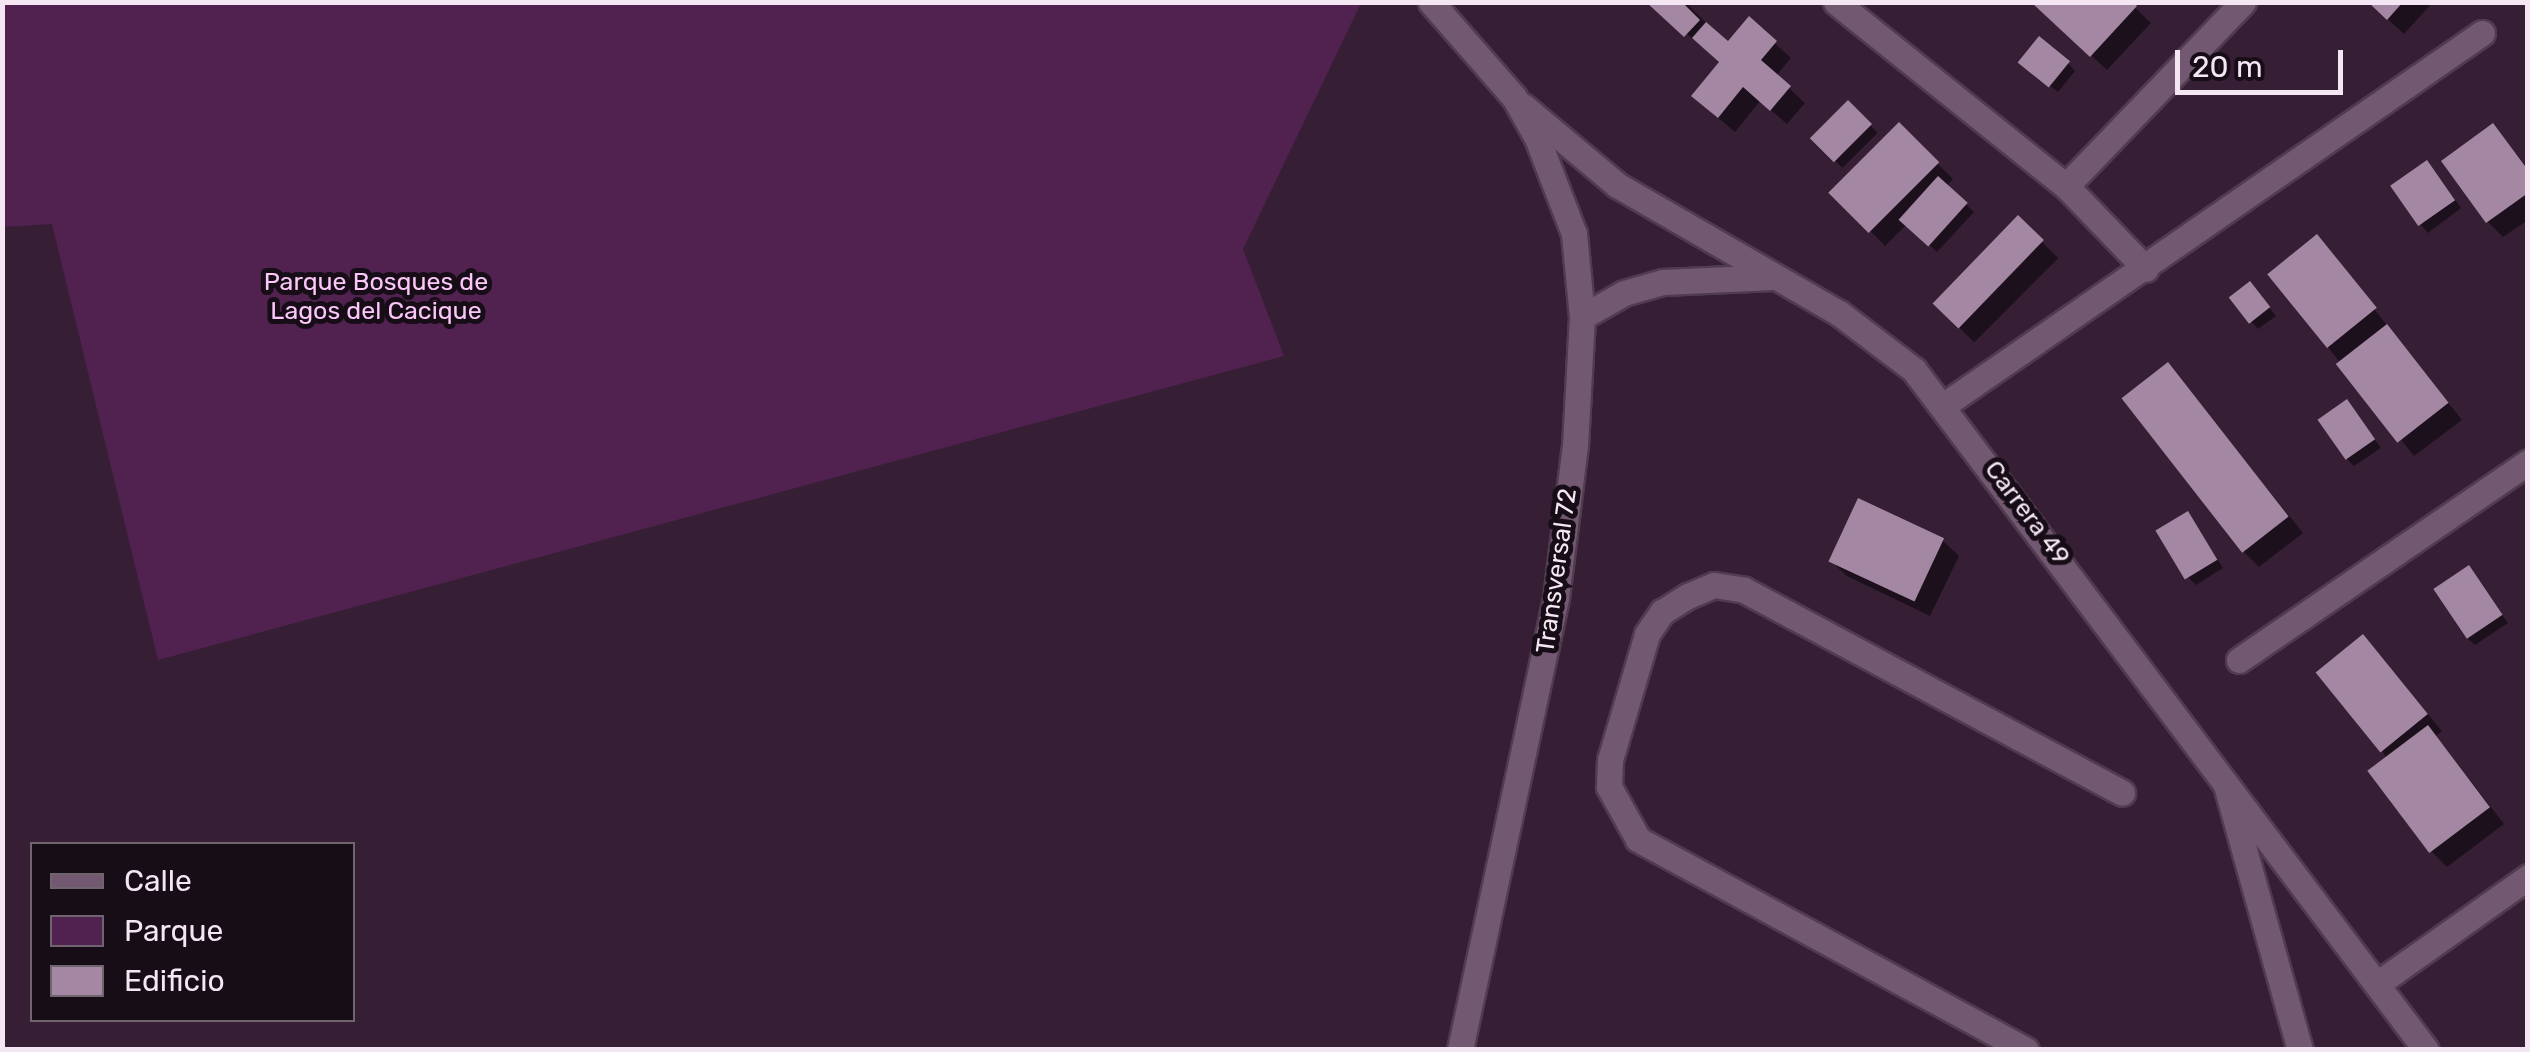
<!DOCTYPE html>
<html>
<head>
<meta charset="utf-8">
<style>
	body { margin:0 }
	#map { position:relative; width:2530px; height:1052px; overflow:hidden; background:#361f35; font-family:Rubik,sans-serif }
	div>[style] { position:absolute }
	.green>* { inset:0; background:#512250 }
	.shadow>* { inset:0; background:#0007; transform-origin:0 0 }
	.building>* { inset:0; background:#a488a3; transform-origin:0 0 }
	.roads { filter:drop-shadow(2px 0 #513b50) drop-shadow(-2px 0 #513b50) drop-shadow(0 2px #513b50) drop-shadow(0 -2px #513b50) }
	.service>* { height:25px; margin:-12.5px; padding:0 12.5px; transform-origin:12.5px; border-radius:12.5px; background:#735872 }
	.minor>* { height:25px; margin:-12.5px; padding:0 12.5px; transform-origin:12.5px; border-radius:12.5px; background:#735872 }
	.tertiary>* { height:25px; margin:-12.5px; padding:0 12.5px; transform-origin:12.5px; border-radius:12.5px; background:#735872 }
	span { translate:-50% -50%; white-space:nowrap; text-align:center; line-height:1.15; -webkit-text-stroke:10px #170d17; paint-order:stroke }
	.park-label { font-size:25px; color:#fbc7f9 }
	.street-label { font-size:25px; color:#f5e6f4 }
	.frame { position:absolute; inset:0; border:5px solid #f5e6f4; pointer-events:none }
	.legend { position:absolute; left:30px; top:842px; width:325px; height:180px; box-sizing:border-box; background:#170d17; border:2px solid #70646f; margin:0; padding:12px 18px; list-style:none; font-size:30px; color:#f5e6f4 }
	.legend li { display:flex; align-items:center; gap:20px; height:50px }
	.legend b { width:50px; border:2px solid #70646f }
	.scale { position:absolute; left:2175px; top:50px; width:168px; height:45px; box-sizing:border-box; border:5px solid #f5e6f4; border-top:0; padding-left:12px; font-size:30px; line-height:35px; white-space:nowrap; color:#f5e6f4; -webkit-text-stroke:8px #170d17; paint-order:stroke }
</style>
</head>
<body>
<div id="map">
	<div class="green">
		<i style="clip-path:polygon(3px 2px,1360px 2px,1361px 3px,1243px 249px,1284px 356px,158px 660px,52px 224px,3px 227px)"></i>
	</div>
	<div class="shadow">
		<i style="clip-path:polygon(1648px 2px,1685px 2px,1728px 44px,1749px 20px,1791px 58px,1776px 76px,1805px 103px,1787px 124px,1760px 101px,1735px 132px,1710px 111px,1722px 63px)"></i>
		<i style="clip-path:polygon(2033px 2px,2129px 2px,2151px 23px,2107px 70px)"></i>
		<i style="clip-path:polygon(2369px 2px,2433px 2px,2404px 34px)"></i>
		<i style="clip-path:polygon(2068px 63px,2075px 71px,2058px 92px,2028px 69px)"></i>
		<i style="left:1848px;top:103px;width:42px;height:50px;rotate:45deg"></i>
		<i style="clip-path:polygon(1899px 126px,1953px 179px,1946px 186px,1974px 212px,1937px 252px,1907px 224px,1885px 246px,1831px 191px)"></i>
		<i style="clip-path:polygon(2493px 126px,2528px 168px,2528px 220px,2503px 237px,2488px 222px)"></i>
		<i style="clip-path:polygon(2434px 170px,2461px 208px,2428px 233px,2421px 225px)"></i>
		<i style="left:2018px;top:218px;width:57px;height:119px;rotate:45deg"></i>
		<i style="clip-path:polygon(2317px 237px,2462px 420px,2414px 456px,2327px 346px)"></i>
		<i style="clip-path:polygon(2257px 292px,2276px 316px,2258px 329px,2251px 321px)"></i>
		<i style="clip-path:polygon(2168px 365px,2303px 533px,2259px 567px,2243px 551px)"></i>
		<i style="clip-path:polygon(2347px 402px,2381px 448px,2354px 466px,2346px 458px)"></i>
		<i style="clip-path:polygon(2188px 515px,2223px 568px,2196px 585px,2188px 577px)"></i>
		<i style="clip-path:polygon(1943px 541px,1959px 556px,1930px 616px,1847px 576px,1831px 561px)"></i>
		<i style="clip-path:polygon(2469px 568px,2508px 623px,2475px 645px,2467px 638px)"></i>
		<i style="clip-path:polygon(2363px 637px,2442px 731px,2436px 736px,2504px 824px,2447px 867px,2432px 852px,2382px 750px)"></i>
	</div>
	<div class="building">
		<i style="clip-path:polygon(1646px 2px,1682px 2px,1700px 20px,1684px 37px)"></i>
		<i style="clip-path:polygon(2031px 2px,2133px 2px,2137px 6px,2090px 57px)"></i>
		<i style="clip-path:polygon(2368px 2px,2403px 2px,2387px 20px)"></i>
		<i style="clip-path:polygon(1749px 16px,1777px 41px,1761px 60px,1791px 86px,1770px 111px,1743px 87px,1718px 118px,1691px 96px,1719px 62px,1692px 38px,1706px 22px,1728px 41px)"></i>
		<i style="left:2039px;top:36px;width:40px;height:34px;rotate:39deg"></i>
		<i style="left:1848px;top:100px;width:34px;height:54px;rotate:45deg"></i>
		<i style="left:1899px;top:122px;width:57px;height:100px;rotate:45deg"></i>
		<i style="clip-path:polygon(2493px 123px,2528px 170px,2528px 193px,2486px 223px,2441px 161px)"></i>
		<i style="left:2427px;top:160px;width:49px;height:45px;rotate:55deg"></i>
		<i style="left:1938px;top:176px;width:40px;height:59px;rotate:42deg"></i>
		<i style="left:2018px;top:215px;width:36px;height:123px;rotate:44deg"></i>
		<i style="left:2317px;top:234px;width:95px;height:64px;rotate:51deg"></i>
		<i style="left:2250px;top:281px;width:33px;height:27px;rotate:52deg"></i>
		<i style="left:2387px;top:324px;width:100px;height:65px;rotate:52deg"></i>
		<i style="left:2168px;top:362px;width:196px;height:59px;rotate:52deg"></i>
		<i style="left:2347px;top:399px;width:49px;height:36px;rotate:55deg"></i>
		<i style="left:1858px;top:498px;width:95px;height:70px;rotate:25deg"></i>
		<i style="left:2188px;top:511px;width:57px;height:38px;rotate:59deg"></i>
		<i style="left:2469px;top:565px;width:60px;height:43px;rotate:56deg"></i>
		<i style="left:2363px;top:634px;width:103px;height:61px;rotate:51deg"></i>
		<i style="left:2428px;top:725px;width:103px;height:76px;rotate:53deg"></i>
	</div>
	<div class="roads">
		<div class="service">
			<i style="left:1836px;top:2px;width:295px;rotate:38.7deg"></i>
			<i style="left:2066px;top:186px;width:115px;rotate:46.1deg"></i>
			<i style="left:2066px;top:186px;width:255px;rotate:-46.1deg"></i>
			<i style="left:1944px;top:405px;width:654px;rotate:-34.66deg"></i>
			<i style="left:2226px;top:785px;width:275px;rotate:74.4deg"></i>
			<i style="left:2026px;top:1050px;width:442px;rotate:-151.5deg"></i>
			<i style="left:1638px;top:839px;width:60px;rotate:-119.1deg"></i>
			<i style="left:1609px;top:787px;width:27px;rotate:-88deg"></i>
			<i style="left:1610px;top:760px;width:131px;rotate:-73.6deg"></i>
			<i style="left:1647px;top:634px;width:27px;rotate:-56deg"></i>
			<i style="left:1662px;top:612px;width:31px;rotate:-32deg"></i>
			<i style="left:1688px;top:596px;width:28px;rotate:-23deg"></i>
			<i style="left:1714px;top:585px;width:30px;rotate:9deg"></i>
			<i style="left:1744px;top:590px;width:429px;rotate:28.2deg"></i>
		</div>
		<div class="minor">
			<i style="left:1523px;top:106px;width:123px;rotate:40deg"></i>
			<i style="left:1617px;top:185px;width:256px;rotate:30deg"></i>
			<i style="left:1839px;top:313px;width:94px;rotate:37.2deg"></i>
			<i style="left:1914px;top:370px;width:851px;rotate:53.02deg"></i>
			<i style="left:2239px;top:660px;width:350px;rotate:-34.4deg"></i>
			<i style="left:2377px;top:984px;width:185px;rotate:-35.3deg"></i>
		</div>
		<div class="tertiary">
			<i style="left:1431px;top:2px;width:126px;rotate:48.9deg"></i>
			<i style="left:1514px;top:97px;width:47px;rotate:60.7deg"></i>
			<i style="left:1537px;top:138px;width:103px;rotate:68.9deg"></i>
			<i style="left:1574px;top:234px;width:83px;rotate:84.5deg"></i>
			<i style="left:1582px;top:317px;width:128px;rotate:93.1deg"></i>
			<i style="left:1575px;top:445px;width:154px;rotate:97.1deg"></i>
			<i style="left:1556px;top:598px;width:462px;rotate:102deg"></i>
			<i style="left:1582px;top:317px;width:48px;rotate:-29.7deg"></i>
			<i style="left:1624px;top:293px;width:41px;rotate:-15.8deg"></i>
			<i style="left:1663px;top:282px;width:111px;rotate:-2.6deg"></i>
		</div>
	</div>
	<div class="park-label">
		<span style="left:376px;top:297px">Parque Bosques de<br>Lagos del Cacique</span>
	</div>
	<div class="street-label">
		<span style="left:2027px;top:513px;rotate:53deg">Carrera 49</span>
		<span style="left:1557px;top:571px;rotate:-82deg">Transversal 72</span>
	</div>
	<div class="frame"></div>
	<ul class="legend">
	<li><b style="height:12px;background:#735872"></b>Calle</li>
	<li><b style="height:28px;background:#512250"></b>Parque</li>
	<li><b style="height:28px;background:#a488a3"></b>Edificio</li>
	</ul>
	<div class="scale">20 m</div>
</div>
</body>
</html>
